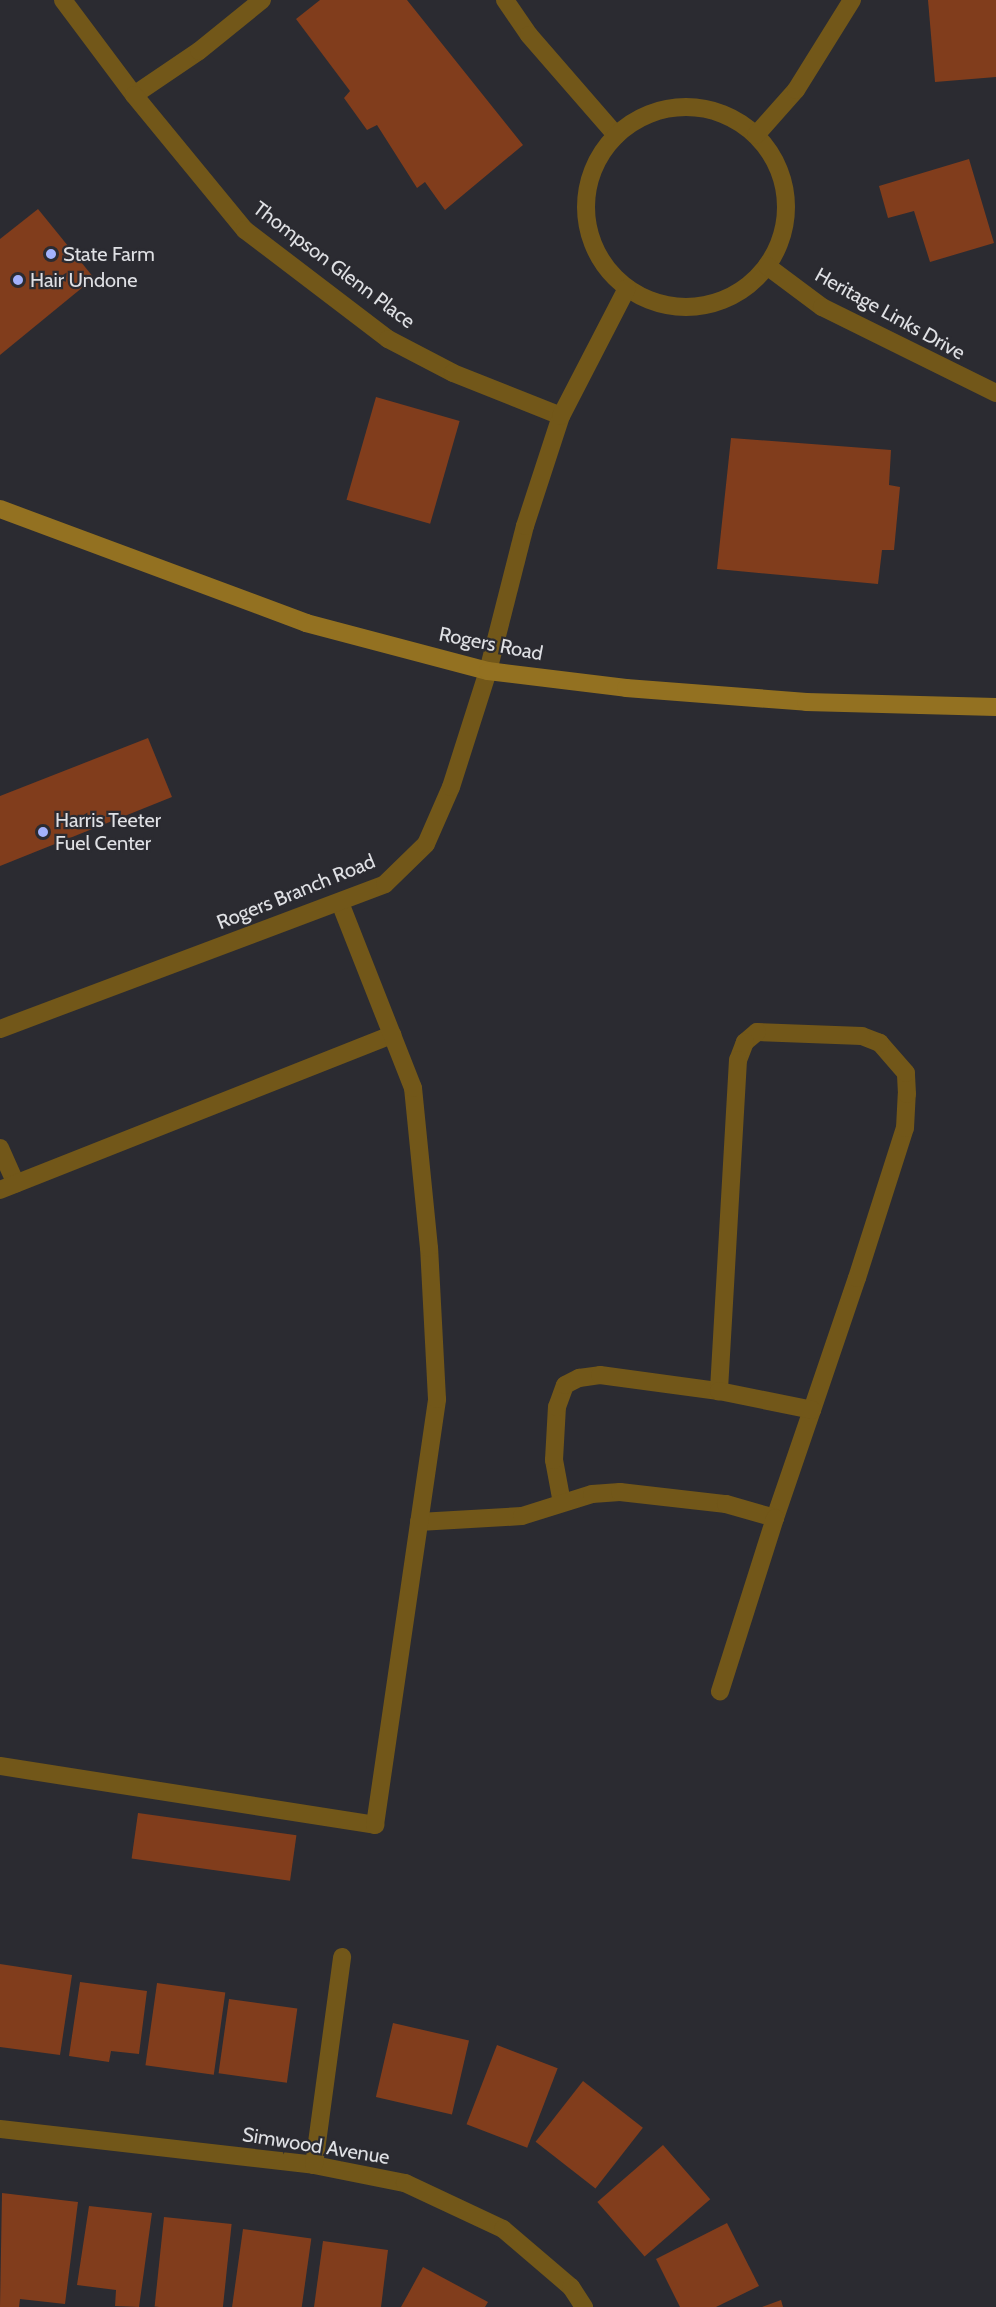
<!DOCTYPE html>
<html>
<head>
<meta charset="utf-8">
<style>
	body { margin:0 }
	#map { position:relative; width:996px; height:2307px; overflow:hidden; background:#2b2b31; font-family:Cabin,sans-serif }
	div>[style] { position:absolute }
	.building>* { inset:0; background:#813d1c; transform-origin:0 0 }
	.lane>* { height:18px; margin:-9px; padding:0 9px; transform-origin:9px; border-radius:9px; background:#725719 }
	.street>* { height:18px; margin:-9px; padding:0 9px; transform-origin:9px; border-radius:9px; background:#725719 }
	.street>.ring { margin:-9px; padding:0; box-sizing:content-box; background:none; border:18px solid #725719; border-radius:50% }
	.secondary>* { height:18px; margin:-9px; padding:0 9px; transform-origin:9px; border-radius:9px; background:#937121 }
	.dots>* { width:16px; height:16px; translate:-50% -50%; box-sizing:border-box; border:3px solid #2b2b31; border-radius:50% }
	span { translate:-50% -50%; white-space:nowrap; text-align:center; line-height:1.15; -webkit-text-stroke:4.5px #2b2b31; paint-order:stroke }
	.poi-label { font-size:20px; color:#dfe0e4 }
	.left { translate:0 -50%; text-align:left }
	.street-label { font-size:20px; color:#dfe0e4 }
</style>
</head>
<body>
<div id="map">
	<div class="building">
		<i style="clip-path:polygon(320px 0,407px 0,523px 145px,445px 210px,425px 182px,417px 188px,377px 125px,367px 130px,344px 98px,350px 91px,296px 19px)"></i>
		<i style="clip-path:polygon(928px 0,996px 0,996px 77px,935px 82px)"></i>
		<i style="clip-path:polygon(969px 159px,994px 243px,930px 262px,914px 211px,888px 218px,879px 186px)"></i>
		<i style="clip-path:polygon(38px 209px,94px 278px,0 355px,0 239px)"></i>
		<i style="left:376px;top:397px;width:87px;height:107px;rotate:16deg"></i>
		<i style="clip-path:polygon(731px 438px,891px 450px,889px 485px,900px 487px,894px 550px,882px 550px,878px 584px,717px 569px)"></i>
		<i style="clip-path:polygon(148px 738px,172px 797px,0 866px,0 796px)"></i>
		<i style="left:138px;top:1813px;width:160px;height:46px;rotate:8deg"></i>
		<i style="clip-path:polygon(0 1964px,72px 1975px,60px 2055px,0 2047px)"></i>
		<i style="clip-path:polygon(80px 1982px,147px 1991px,139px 2054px,111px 2051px,109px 2062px,69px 2056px)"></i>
		<i style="left:157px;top:1983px;width:69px;height:83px;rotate:8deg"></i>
		<i style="left:229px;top:1999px;width:69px;height:75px;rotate:8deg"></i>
		<i style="left:393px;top:2023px;width:78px;height:76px;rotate:13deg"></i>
		<i style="left:497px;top:2045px;width:65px;height:85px;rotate:21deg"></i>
		<i style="left:583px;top:2081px;width:76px;height:77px;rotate:38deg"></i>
		<i style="left:663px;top:2145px;width:72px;height:87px;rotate:49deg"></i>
		<i style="clip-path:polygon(2px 2193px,78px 2202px,65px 2304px,20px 2299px,19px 2307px,0 2307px)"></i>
		<i style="clip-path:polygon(89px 2206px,152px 2213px,139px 2307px,115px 2306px,116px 2290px,77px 2285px)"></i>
		<i style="left:164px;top:2217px;width:68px;height:90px;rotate:6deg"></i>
		<i style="clip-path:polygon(727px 2223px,759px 2286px,716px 2307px,680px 2307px,656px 2259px)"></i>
		<i style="left:243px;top:2229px;width:69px;height:79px;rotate:8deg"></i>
		<i style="clip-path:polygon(323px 2241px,388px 2250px,381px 2307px,314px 2307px)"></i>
		<i style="clip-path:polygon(423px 2267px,488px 2302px,485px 2307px,401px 2307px)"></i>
		<i style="clip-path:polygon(781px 2300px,783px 2307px,762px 2307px)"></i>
	</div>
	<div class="lane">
		<i style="left:134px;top:95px;width:78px;rotate:-34.1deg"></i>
		<i style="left:199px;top:51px;width:81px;rotate:-39deg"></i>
		<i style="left:0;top:1148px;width:39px;rotate:66deg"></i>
		<i style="left:0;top:1190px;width:422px;rotate:-21.6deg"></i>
		<i style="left:562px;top:1503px;width:44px;rotate:-100.5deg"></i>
		<i style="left:554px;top:1460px;width:53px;rotate:-86.8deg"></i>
		<i style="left:557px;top:1407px;width:23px;rotate:-70deg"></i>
		<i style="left:565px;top:1385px;width:16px;rotate:-27deg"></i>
		<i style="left:579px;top:1378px;width:21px;rotate:-8deg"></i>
		<i style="left:600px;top:1375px;width:120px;rotate:7.7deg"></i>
		<i style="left:775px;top:1518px;width:114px;rotate:-71.1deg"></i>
		<i style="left:812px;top:1410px;width:139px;rotate:-71.2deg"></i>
		<i style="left:857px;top:1278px;width:157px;rotate:-72.3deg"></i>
		<i style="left:905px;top:1128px;width:34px;rotate:-87deg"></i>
		<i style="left:907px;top:1094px;width:21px;rotate:-93deg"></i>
		<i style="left:906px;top:1073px;width:40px;rotate:-131deg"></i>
		<i style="left:880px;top:1043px;width:19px;rotate:-159deg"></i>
		<i style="left:862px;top:1036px;width:105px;rotate:-177.8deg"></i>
		<i style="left:757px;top:1032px;width:16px;rotate:140deg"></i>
		<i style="left:745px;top:1042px;width:19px;rotate:111deg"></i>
		<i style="left:738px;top:1060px;width:332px;rotate:93.3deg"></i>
		<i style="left:719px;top:1391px;width:95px;rotate:11.5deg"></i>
		<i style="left:419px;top:1522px;width:103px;rotate:-3.3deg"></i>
		<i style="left:522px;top:1516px;width:73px;rotate:-17.4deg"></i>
		<i style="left:592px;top:1494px;width:28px;rotate:-4deg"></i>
		<i style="left:620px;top:1492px;width:107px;rotate:6.5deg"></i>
		<i style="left:726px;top:1504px;width:51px;rotate:15.9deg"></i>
		<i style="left:775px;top:1518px;width:182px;rotate:107.6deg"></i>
		<i style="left:0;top:1766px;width:380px;rotate:8.9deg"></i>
		<i style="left:375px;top:1825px;width:430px;rotate:-81.7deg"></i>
		<i style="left:437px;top:1399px;width:151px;rotate:-93deg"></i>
		<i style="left:429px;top:1248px;width:161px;rotate:-95.7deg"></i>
		<i style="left:413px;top:1088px;width:199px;rotate:-111.5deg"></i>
	</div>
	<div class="street">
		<i style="left:63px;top:0;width:119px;rotate:53.2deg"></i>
		<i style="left:134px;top:95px;width:175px;rotate:50.6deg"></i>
		<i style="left:245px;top:230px;width:180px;rotate:37.3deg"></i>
		<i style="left:388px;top:339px;width:73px;rotate:27.6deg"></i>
		<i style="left:453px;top:373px;width:116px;rotate:21.7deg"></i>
		<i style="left:505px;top:0;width:42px;rotate:55.6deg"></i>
		<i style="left:529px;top:35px;width:133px;rotate:49deg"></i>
		<i class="ring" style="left:586px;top:107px;width:182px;height:182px"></i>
		<i style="left:756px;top:135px;width:60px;rotate:-48.4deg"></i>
		<i style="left:796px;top:90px;width:106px;rotate:-58.1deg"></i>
		<i style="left:767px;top:266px;width:69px;rotate:36.7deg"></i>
		<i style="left:822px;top:307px;width:194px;rotate:26.3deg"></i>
		<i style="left:0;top:1029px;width:411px;rotate:-20.6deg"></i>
		<i style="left:385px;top:884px;width:57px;rotate:-44.3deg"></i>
		<i style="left:426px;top:844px;width:62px;rotate:-66.3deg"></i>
		<i style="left:451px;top:787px;width:122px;rotate:-72.3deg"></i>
		<i style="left:488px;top:671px;width:150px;rotate:-75.7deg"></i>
		<i style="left:525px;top:526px;width:116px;rotate:-71.9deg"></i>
		<i style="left:561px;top:416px;width:144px;rotate:-62.7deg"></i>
		<i style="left:0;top:2129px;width:316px;rotate:6.5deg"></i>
		<i style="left:314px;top:2165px;width:93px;rotate:11.2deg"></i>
		<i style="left:405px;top:2183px;width:108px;rotate:25.1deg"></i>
		<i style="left:503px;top:2229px;width:89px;rotate:40.5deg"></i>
		<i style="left:571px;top:2287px;width:24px;rotate:57deg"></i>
		<i style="left:314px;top:2165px;width:210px;rotate:-82.3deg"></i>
	</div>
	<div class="secondary">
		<i style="left:0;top:509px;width:327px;rotate:20.4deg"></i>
		<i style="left:306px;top:623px;width:188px;rotate:14.8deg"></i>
		<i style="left:488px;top:671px;width:139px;rotate:7deg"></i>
		<i style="left:626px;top:688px;width:181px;rotate:4.4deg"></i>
		<i style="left:806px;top:702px;width:190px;rotate:1.5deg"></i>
	</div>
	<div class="dots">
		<i style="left:51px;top:254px;background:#a3b2fd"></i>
		<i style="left:18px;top:280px;background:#a3b2fd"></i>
		<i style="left:43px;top:832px;background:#a3b2fd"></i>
	</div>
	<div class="poi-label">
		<span class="left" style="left:63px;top:254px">State Farm</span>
		<span class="left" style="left:30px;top:280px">Hair Undone</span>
		<span class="left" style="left:55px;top:832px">Harris Teeter<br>Fuel Center</span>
	</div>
	<div class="street-label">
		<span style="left:334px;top:265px;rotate:37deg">Thompson Glenn Place</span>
		<span style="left:890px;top:314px;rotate:29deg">Heritage Links Drive</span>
		<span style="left:491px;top:644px;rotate:11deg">Rogers Road</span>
		<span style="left:296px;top:892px;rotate:-22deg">Rogers Branch Road</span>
		<span style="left:316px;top:2146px;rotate:9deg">Simwood Avenue</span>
	</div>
</div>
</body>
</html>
